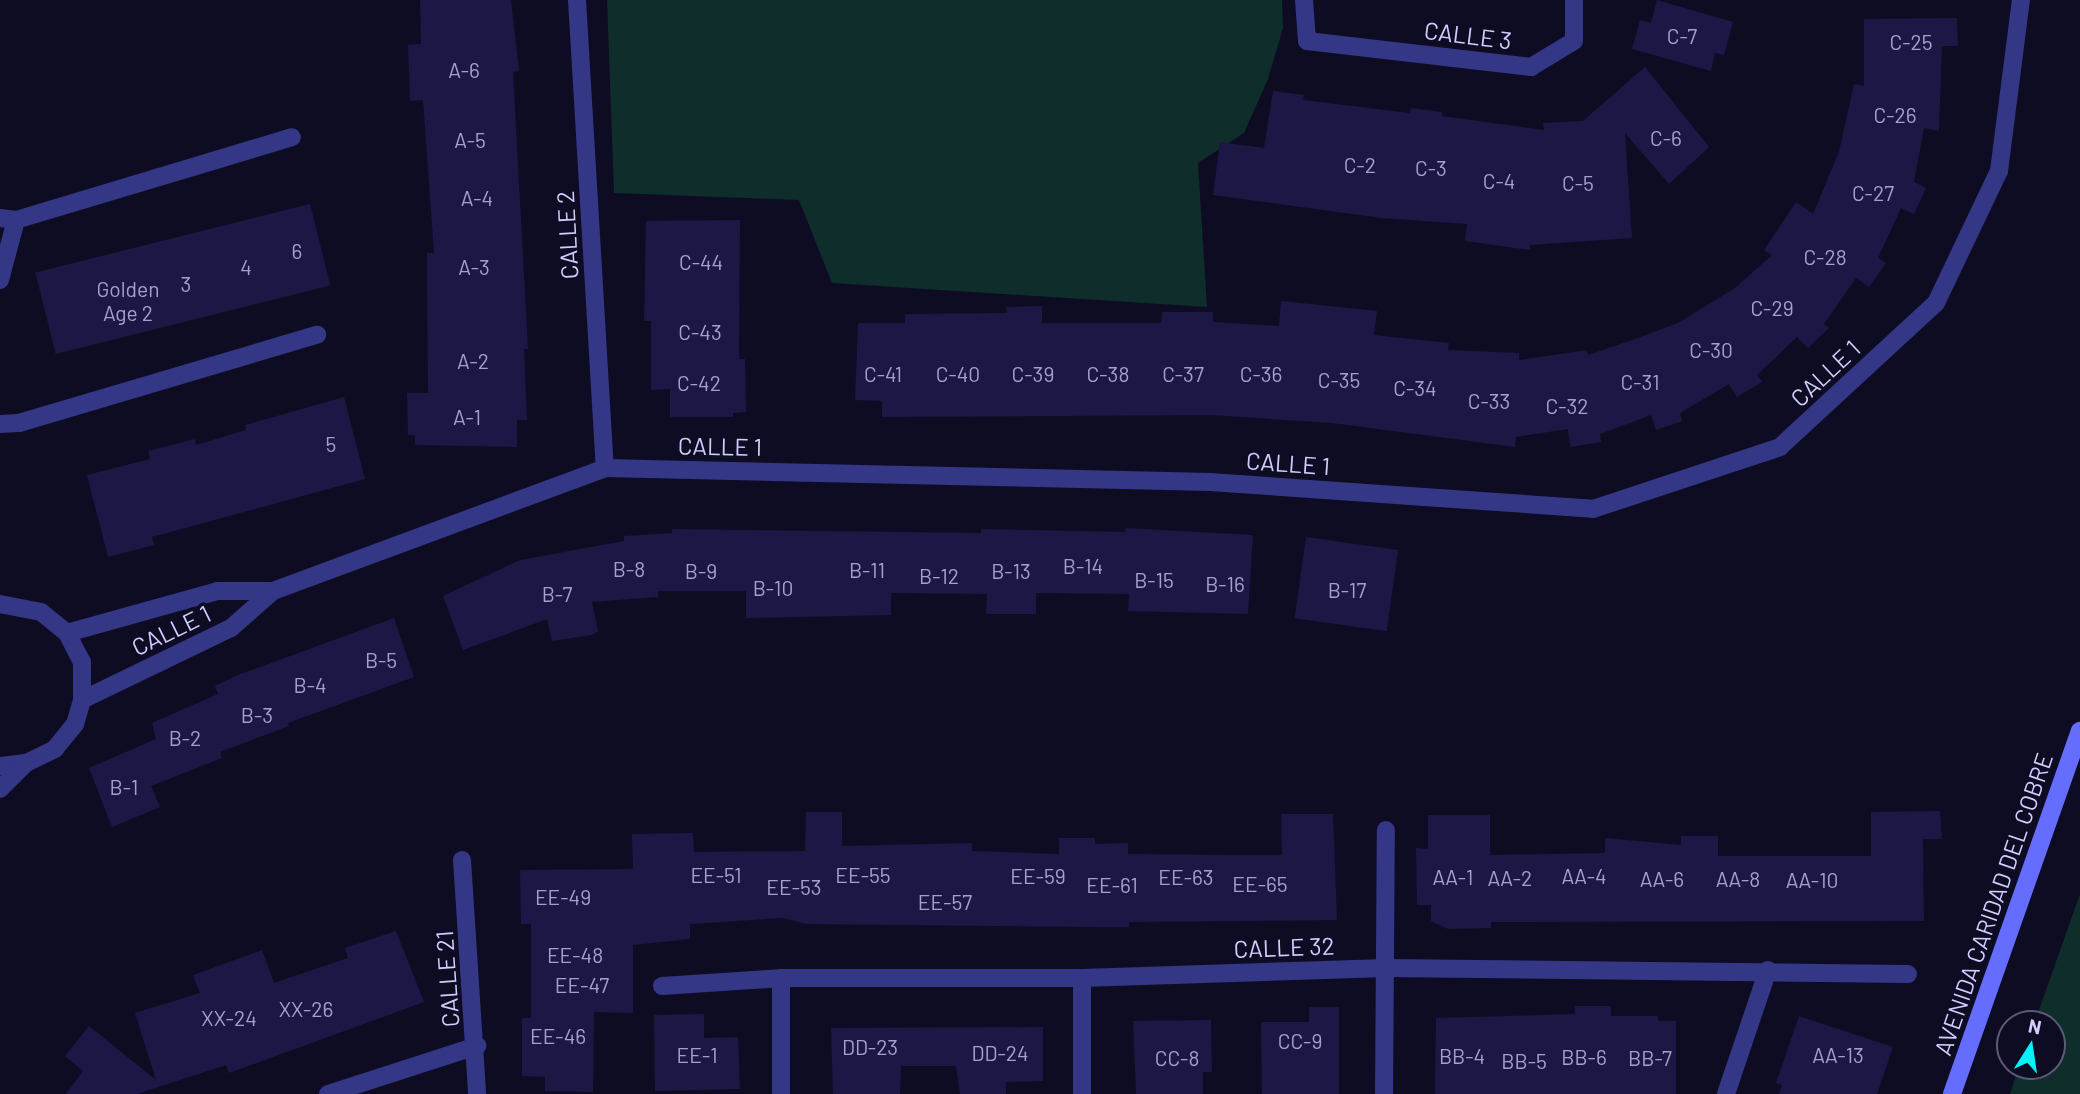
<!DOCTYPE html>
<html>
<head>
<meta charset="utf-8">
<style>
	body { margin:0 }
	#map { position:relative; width:2080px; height:1094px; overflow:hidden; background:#0e0c23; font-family:Barlow,sans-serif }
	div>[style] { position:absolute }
	.green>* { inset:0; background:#0f2d2a }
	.building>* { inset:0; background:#1d1745; transform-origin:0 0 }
	.lane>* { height:18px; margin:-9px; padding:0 9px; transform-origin:9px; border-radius:9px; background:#343785 }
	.street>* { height:18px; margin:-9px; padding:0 9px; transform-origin:9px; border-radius:9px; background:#343785 }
	.secondary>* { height:18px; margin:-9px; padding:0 9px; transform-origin:9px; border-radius:9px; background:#656dff }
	span { translate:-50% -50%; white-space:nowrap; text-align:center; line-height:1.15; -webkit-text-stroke:7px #0e0c23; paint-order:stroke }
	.number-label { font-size:21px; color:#a3a0d0 }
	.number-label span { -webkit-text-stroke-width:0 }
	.street-label { font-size:24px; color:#d0ceff }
	.north { position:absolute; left:1996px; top:1010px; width:70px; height:70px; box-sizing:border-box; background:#0e0c23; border:2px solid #5c5a7b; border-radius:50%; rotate:12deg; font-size:19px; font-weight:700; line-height:28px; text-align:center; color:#d0ceff }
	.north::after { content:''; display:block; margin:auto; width:24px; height:32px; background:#00f3f9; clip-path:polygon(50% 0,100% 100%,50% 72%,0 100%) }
</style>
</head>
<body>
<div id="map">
	<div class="green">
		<i style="clip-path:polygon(607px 0,1282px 0,1283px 28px,1268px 79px,1244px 133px,1198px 163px,1207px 307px,832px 283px,799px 200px,614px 193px)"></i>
		<i style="clip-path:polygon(2080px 894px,2080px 1094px,2010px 1094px,2019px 1066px,2052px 1066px,2052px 1024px,2034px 1024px)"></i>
	</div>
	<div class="building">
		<i style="clip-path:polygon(420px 0,511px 0,519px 71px,513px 72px,528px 349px,524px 349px,527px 420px,517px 420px,517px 447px,415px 445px,415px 435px,408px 435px,407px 393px,428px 393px,427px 253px,434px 253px,423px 100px,410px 101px,408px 45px,421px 44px)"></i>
		<i style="clip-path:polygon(1657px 0,1733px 22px,1724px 55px,1715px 53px,1711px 71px,1632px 49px,1640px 20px,1651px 23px)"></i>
		<i style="clip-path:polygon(1957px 18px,1958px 46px,1942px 46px,1939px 131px,1924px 128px,1914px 182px,1926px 188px,1914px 214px,1901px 208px,1878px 258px,1886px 263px,1869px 287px,1856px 278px,1824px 324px,1829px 328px,1808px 348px,1797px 337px,1757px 375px,1762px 382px,1737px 397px,1729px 384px,1680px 413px,1682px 421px,1656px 430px,1651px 415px,1600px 434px,1601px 442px,1570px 447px,1568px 429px,1516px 437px,1515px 447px,1332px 423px,1211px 415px,882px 417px,882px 401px,855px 400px,858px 323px,905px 323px,905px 314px,1007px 313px,1006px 307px,1042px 306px,1042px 323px,1161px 323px,1162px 312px,1213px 312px,1213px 322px,1279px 326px,1281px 301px,1377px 311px,1374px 335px,1449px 343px,1448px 350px,1519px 353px,1519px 360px,1587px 350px,1588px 355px,1635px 339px,1678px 323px,1735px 288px,1772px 255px,1764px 250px,1796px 202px,1813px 214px,1839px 152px,1854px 84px,1864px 86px,1864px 19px)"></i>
		<i style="clip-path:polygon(1645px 67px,1709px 147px,1669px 184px,1625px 133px,1632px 238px,1530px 245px,1530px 250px,1465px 241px,1467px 224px,1381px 218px,1213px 195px,1220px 142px,1264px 148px,1273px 91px,1304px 95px,1303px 100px,1410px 113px,1411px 108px,1442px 112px,1442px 116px,1544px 130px,1543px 123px,1583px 121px)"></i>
		<i style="left:310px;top:204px;width:84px;height:283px;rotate:76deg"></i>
		<i style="clip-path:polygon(740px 220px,739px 359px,745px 359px,746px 412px,733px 413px,733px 417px,670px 417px,670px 389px,651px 390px,651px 321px,644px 321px,646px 221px)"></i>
		<i style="clip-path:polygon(344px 397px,365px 479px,152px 537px,154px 545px,108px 557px,87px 475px,150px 459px,148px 451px,195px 439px,196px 445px,246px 430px,245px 425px)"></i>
		<i style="clip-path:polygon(1126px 528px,1253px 535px,1248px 614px,1128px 611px,1129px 594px,1036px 593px,1036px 614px,986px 614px,987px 594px,891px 593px,891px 615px,746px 618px,746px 591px,658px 591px,658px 597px,592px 602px,598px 631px,592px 635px,552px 641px,547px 619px,463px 650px,443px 596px,520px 560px,624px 541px,624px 536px,672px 533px,672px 529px,981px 533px,981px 529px,1125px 532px)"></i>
		<i style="left:1306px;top:537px;width:93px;height:82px;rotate:8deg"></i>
		<i style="clip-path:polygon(394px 618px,414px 677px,288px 723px,289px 726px,220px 752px,222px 758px,151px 786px,160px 807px,112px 827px,89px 768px,156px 739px,152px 723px,218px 694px,215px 686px,233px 677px)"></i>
		<i style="clip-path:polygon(1940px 811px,1942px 839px,1923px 839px,1924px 921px,1491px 922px,1491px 928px,1448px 929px,1431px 921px,1431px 905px,1417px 905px,1416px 848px,1428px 849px,1428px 815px,1490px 815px,1490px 855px,1605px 853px,1605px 838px,1681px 845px,1681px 836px,1718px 836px,1718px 856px,1871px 856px,1871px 812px)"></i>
		<i style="clip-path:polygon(806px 812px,842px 812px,842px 846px,972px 843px,972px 851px,1059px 854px,1059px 838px,1095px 838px,1095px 844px,1128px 843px,1128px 854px,1229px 855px,1282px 855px,1281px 814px,1333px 814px,1337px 920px,1129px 922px,1129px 927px,1096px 927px,806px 924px,783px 918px,690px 924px,690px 939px,633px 945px,633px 1013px,594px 1012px,593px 1092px,545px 1091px,545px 1077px,522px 1076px,522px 1018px,531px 1018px,531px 924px,521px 924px,520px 870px,633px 869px,632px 834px,693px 833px,694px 852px,805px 851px)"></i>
		<i style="clip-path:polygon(396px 931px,424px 1002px,229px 1073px,226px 1065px,137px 1094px,66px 1094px,83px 1071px,65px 1056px,89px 1026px,156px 1080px,135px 1013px,200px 993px,193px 975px,262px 950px,274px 983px,348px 958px,345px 948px)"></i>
		<i style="clip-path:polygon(1575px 1006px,1611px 1006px,1611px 1016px,1658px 1016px,1658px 1021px,1676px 1021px,1676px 1094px,1435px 1094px,1436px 1018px,1575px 1014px)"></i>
		<i style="clip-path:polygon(1309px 1007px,1339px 1007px,1339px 1094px,1262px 1094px,1261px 1022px,1309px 1022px)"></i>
		<i style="clip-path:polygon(704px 1014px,704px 1038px,738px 1037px,740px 1089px,655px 1091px,654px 1015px)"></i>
		<i style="clip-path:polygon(1799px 1016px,1893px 1047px,1877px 1094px,1779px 1094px,1782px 1085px,1776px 1083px)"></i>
		<i style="clip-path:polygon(1211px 1020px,1212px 1072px,1203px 1072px,1203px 1094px,1136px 1094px,1133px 1021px)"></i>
		<i style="clip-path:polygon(1043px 1027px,1043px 1081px,1006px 1082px,1006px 1094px,960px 1094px,956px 1066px,901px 1066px,900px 1094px,833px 1094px,831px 1028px)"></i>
	</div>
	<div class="lane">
		<i style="left:0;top:218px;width:16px;rotate:7deg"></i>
		<i style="left:16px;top:220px;width:288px;rotate:-16.7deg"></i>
		<i style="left:0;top:280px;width:62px;rotate:-75.1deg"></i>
		<i style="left:0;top:424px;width:19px;rotate:-3deg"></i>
		<i style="left:19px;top:423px;width:311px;rotate:-16.5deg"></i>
	</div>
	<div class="street">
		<i style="left:577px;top:0;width:469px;rotate:86.6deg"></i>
		<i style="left:1304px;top:0;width:41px;rotate:85.8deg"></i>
		<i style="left:1307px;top:41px;width:226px;rotate:6.6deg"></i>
		<i style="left:1531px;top:67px;width:50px;rotate:-31.2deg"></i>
		<i style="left:1574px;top:41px;width:41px;rotate:-90deg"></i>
		<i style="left:0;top:604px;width:42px;rotate:11deg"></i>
		<i style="left:41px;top:612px;width:33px;rotate:39deg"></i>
		<i style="left:67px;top:633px;width:33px;rotate:63deg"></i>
		<i style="left:82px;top:662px;width:38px;rotate:90deg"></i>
		<i style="left:82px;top:700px;width:25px;rotate:106deg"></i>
		<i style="left:75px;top:724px;width:32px;rotate:129deg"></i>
		<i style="left:55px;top:749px;width:32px;rotate:154deg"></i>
		<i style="left:26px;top:763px;width:26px;rotate:173deg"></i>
		<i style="left:67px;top:633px;width:156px;rotate:-15.6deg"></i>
		<i style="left:217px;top:591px;width:56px"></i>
		<i style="left:273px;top:591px;width:354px;rotate:-20.3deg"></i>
		<i style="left:605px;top:468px;width:605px;rotate:1.33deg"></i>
		<i style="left:1210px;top:482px;width:384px;rotate:4deg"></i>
		<i style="left:1593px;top:509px;width:197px;rotate:-18.3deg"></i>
		<i style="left:1780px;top:447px;width:212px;rotate:-42.7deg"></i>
		<i style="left:1936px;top:303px;width:146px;rotate:-64.5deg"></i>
		<i style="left:1999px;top:171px;width:172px;rotate:-82.7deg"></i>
		<i style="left:82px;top:700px;width:165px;rotate:-25.8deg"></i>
		<i style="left:231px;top:628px;width:56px;rotate:-41.4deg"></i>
		<i style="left:0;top:789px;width:37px;rotate:-45deg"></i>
		<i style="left:462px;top:860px;width:234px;rotate:86.3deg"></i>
		<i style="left:662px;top:986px;width:119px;rotate:-3.8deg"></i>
		<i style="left:781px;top:978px;width:301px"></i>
		<i style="left:1082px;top:978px;width:304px;rotate:-1.9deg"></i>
		<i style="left:1386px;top:968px;width:522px;rotate:0.66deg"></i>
		<i style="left:328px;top:1094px;width:157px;rotate:-17.9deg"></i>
		<i style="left:781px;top:1094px;width:116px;rotate:-90deg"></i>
		<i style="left:1082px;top:1094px;width:116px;rotate:-90deg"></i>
		<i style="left:1384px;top:1094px;width:264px;rotate:-89.6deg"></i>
		<i style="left:1726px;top:1094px;width:131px;rotate:-71.3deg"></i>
	</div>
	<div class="secondary">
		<i style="left:1952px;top:1094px;width:385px;rotate:-70.6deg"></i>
	</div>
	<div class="number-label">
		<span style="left:1682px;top:36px">C-7</span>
		<span style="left:1911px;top:42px">C-25</span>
		<span style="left:464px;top:70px">A-6</span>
		<span style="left:1895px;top:115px">C-26</span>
		<span style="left:1666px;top:138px">C-6</span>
		<span style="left:470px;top:140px">A-5</span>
		<span style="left:1360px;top:165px">C-2</span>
		<span style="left:1431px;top:168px">C-3</span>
		<span style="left:1499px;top:181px">C-4</span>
		<span style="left:1578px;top:183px">C-5</span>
		<span style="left:1873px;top:193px">C-27</span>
		<span style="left:477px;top:198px">A-4</span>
		<span style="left:297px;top:251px">6</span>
		<span style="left:1825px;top:257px">C-28</span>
		<span style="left:701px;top:262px">C-44</span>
		<span style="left:246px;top:267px">4</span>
		<span style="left:474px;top:267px">A-3</span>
		<span style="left:186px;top:284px">3</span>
		<span style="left:128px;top:301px">Golden<br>Age 2</span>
		<span style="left:1772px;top:308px">C-29</span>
		<span style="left:700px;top:332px">C-43</span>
		<span style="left:1711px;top:350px">C-30</span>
		<span style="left:473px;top:361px">A-2</span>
		<span style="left:883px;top:374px">C-41</span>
		<span style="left:958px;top:374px">C-40</span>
		<span style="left:1033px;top:374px">C-39</span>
		<span style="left:1108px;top:374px">C-38</span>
		<span style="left:1183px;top:374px">C-37</span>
		<span style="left:1261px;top:374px">C-36</span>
		<span style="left:1339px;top:380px">C-35</span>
		<span style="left:1640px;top:382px">C-31</span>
		<span style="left:699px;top:383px">C-42</span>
		<span style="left:1415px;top:388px">C-34</span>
		<span style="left:1489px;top:401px">C-33</span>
		<span style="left:1567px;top:406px">C-32</span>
		<span style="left:467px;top:417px">A-1</span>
		<span style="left:331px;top:444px">5</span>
		<span style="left:1083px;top:566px">B-14</span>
		<span style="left:629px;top:569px">B-8</span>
		<span style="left:867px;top:570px">B-11</span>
		<span style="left:701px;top:571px">B-9</span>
		<span style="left:1011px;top:571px">B-13</span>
		<span style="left:939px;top:576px">B-12</span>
		<span style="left:1154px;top:580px">B-15</span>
		<span style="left:1225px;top:584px">B-16</span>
		<span style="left:773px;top:588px">B-10</span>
		<span style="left:1347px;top:590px">B-17</span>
		<span style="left:557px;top:594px">B-7</span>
		<span style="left:381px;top:660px">B-5</span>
		<span style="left:310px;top:685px">B-4</span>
		<span style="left:257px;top:715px">B-3</span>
		<span style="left:185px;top:738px">B-2</span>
		<span style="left:124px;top:787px">B-1</span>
		<span style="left:716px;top:875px">EE-51</span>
		<span style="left:863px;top:875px">EE-55</span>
		<span style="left:1038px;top:876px">EE-59</span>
		<span style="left:1584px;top:876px">AA-4</span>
		<span style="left:1186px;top:877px">EE-63</span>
		<span style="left:1453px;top:877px">AA-1</span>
		<span style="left:1510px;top:878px">AA-2</span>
		<span style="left:1662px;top:879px">AA-6</span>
		<span style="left:1738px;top:879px">AA-8</span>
		<span style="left:1812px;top:880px">AA-10</span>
		<span style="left:1260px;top:884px">EE-65</span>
		<span style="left:1112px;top:885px">EE-61</span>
		<span style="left:794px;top:887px">EE-53</span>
		<span style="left:563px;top:897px">EE-49</span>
		<span style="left:945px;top:902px">EE-57</span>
		<span style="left:575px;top:955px">EE-48</span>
		<span style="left:582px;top:985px">EE-47</span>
		<span style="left:306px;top:1009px">XX-26</span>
		<span style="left:229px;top:1018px">XX-24</span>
		<span style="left:558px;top:1036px">EE-46</span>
		<span style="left:1300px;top:1041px">CC-9</span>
		<span style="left:870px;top:1047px">DD-23</span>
		<span style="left:1000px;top:1053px">DD-24</span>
		<span style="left:697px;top:1055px">EE-1</span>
		<span style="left:1838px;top:1055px">AA-13</span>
		<span style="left:1462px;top:1056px">BB-4</span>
		<span style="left:1584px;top:1057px">BB-6</span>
		<span style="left:1177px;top:1058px">CC-8</span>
		<span style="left:1650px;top:1058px">BB-7</span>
		<span style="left:1524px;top:1061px">BB-5</span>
	</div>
	<div class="street-label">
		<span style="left:1468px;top:35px;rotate:7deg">CALLE 3</span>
		<span style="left:567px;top:235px;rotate:-93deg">CALLE 2</span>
		<span style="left:1825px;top:373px;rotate:-43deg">CALLE 1</span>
		<span style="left:720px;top:446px;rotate:1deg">CALLE 1</span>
		<span style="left:1288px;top:463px;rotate:4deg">CALLE 1</span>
		<span style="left:171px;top:630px;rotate:-26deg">CALLE 1</span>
		<span style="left:1993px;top:904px;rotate:-71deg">AVENIDA CARIDAD DEL COBRE</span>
		<span style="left:1284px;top:947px;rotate:-2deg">CALLE 32</span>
		<span style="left:447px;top:979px;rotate:-94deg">CALLE 21</span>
	</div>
	<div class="north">N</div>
</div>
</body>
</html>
